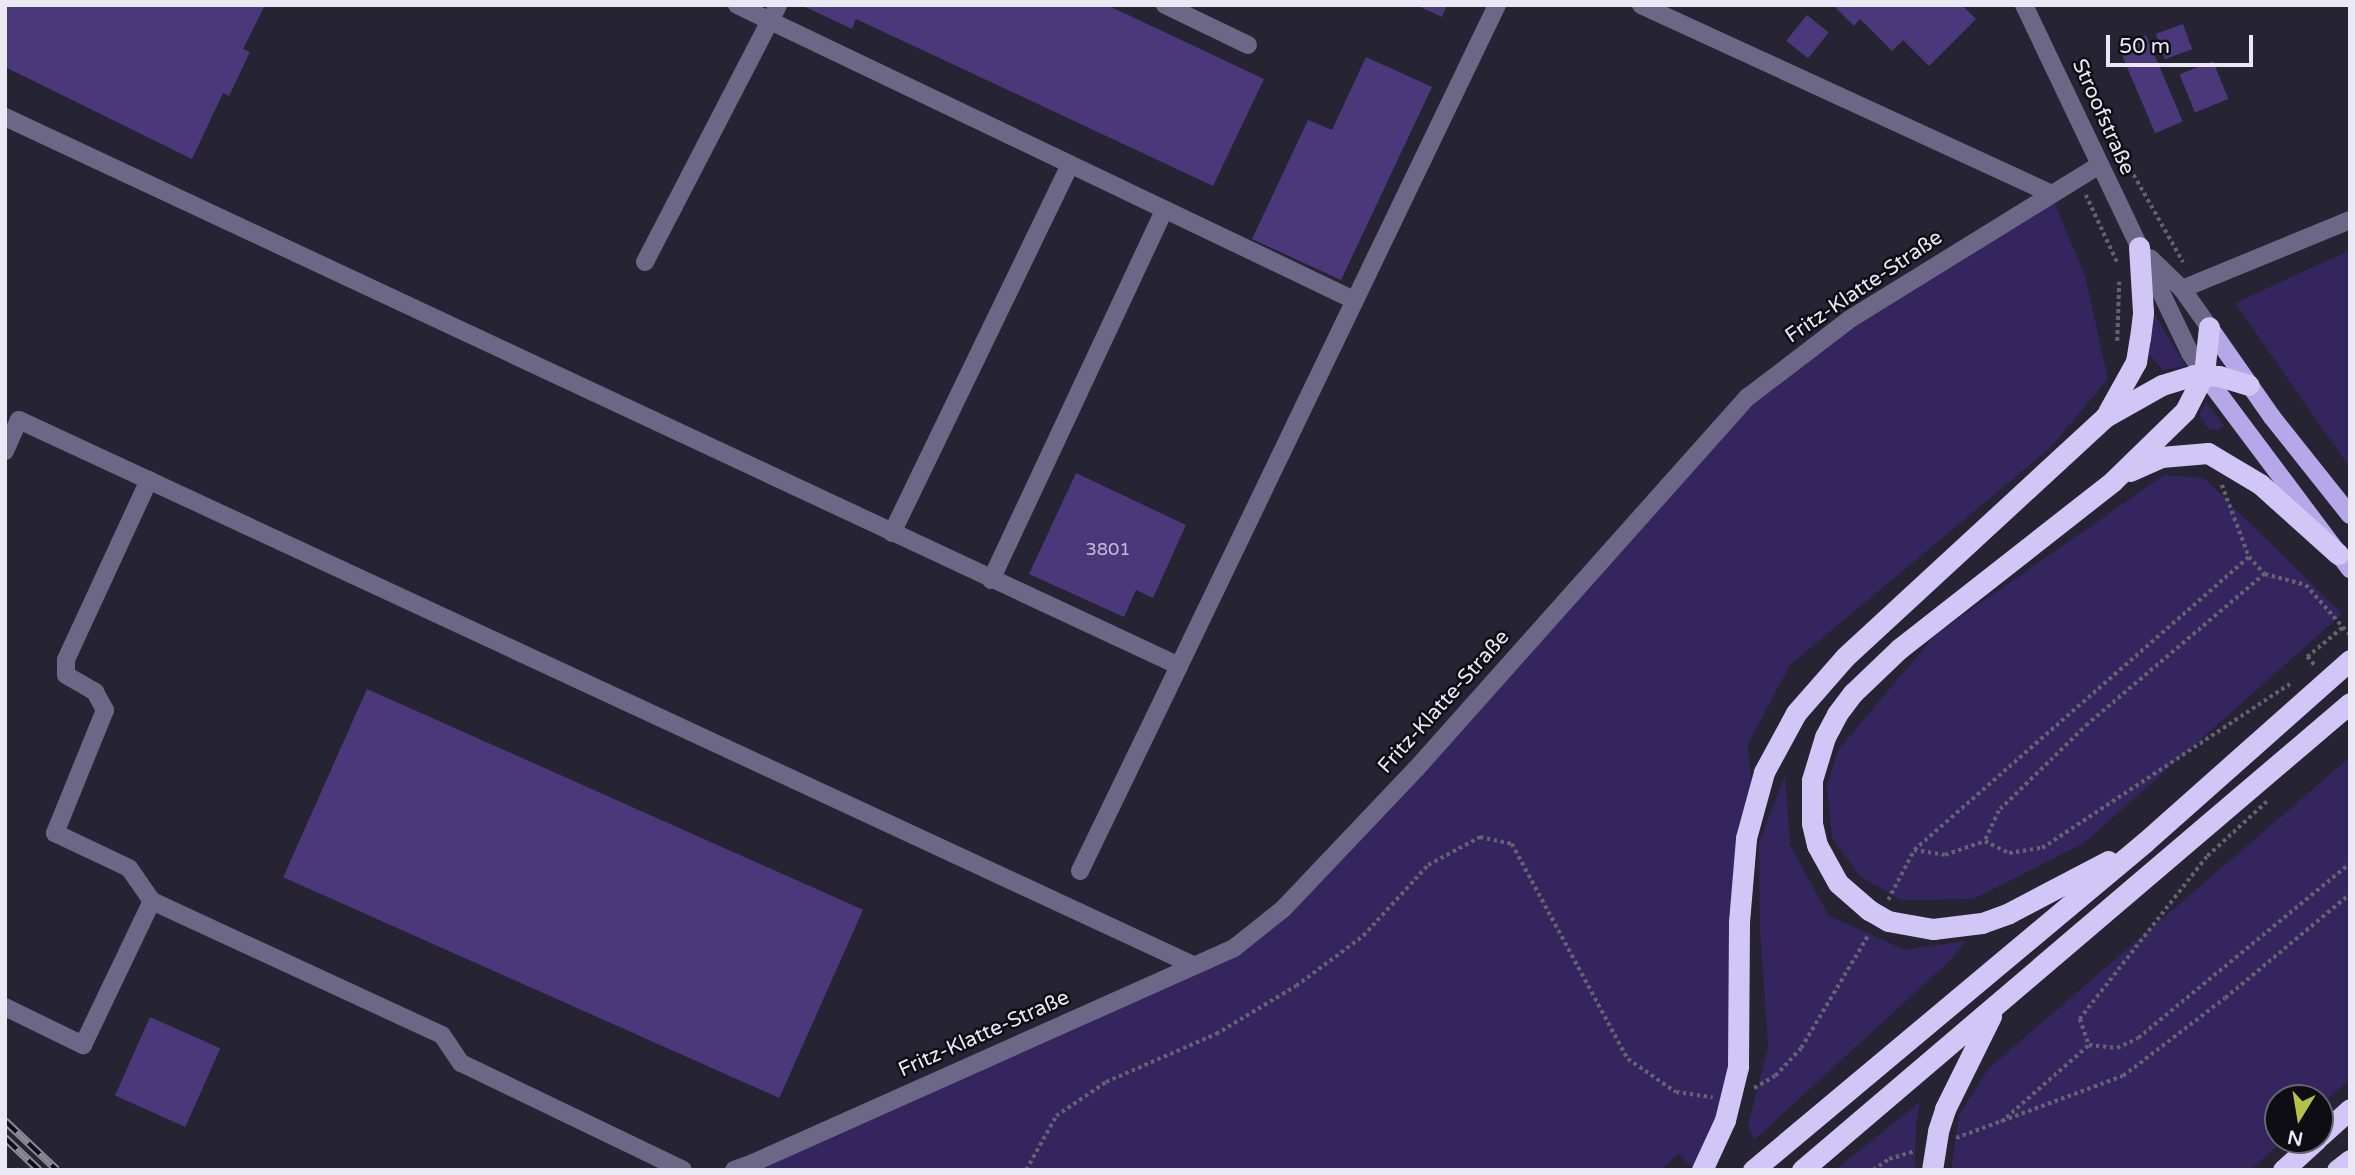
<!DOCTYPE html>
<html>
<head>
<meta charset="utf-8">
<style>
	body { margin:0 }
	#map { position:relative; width:2355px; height:1175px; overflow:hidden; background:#262332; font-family:"Varela Round",sans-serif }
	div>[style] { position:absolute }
	.green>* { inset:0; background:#35255f }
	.building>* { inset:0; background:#4a387a; transform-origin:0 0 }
	.path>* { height:3.5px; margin-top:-1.75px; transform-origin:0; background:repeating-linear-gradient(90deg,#656370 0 3.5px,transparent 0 7px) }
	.minor>* { height:18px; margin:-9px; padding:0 9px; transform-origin:9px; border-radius:9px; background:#6c6786 }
	.major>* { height:18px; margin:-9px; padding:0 9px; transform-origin:9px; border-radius:9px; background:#b4a8e8 }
	.highway>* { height:21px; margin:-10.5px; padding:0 10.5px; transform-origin:10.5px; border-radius:10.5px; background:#d0c7f6 }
	.rail>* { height:8px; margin-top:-4px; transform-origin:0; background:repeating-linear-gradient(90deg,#0e0d14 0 16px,#8b8995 0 32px); box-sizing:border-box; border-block:2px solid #8b8995 }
	.highway-bridge>* { height:21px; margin:-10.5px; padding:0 10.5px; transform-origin:10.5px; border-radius:10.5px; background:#d0c7f6 }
	span { translate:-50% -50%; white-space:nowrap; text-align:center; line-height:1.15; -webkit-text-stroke:5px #0e0d14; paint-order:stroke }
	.number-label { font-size:18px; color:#c2bdd5 }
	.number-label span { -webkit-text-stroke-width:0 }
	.street-label { font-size:21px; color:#eae9f3 }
	.frame { position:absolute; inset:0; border:7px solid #eae9f3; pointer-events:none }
	.north { position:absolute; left:2264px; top:1084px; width:70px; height:70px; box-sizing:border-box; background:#0e0d14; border:2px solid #66656d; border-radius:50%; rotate:191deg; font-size:19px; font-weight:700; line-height:28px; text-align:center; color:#eae9f3 }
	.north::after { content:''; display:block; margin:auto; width:24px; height:32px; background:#b8c147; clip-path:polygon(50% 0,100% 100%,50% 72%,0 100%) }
	.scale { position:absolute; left:2106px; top:35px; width:147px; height:32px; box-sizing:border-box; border:4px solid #eae9f3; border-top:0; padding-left:9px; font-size:21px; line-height:24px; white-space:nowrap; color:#eae9f3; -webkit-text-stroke:5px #0e0d14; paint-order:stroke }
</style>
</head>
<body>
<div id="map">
	<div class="green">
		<i style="clip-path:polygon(2051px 194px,2085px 276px,2108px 379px,2050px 448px,1790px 665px,1748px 744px,1753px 804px,1738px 1067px,1694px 1170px,1678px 1153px,1661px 1170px,750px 1170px,1193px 965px,1284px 909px,1748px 397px)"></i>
		<i style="clip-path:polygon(2350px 250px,2350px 468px,2235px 303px)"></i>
		<i style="clip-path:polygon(2153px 312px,2186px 366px,2163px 370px,2148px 353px)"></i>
		<i style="clip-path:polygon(2206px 402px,2224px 426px,2218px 430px,2210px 430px,2199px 415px)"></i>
		<i style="clip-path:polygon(2164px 475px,2204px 478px,2342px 614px,2084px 843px,1973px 899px,1901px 900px,1861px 877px,1832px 838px,1827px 785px,1838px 750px,1936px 634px)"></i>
		<i style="clip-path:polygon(2350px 757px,2350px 1079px,2320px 1106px,2320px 1098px,2278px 1098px,2278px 1140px,2283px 1140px,2251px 1170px,1951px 1170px,1959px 1115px,1988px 1069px)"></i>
		<i style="clip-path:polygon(1785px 775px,1790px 845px,1829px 916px,1905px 950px,1965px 941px,1955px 956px,1754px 1140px,1748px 1125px,1768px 1047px,1760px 929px,1759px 843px)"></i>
		<i style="clip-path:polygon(1920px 1102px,1916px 1127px,1915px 1170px,1835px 1170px)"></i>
	</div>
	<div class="building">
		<i style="clip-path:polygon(5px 5px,265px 5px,243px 49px,250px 52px,229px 96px,223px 93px,192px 159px,5px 67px)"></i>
		<i style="clip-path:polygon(801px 5px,1107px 5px,1264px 79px,1213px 186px,856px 19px,852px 29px)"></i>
		<i style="clip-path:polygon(1416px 5px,1447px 5px,1442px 17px)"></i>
		<i style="clip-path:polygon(1833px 5px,1962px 5px,1976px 19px,1929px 66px,1903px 40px,1892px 51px,1860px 19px,1854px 26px)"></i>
		<i style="left:1807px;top:15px;width:28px;height:33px;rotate:39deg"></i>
		<i style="left:2183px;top:24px;width:27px;height:29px;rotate:70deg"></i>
		<i style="left:2146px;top:35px;width:94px;height:30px;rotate:67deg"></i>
		<i style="clip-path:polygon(1366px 57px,1432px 87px,1341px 280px,1252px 239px,1308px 120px,1332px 130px)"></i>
		<i style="left:2213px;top:61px;width:41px;height:36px;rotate:68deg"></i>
		<i style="clip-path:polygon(1076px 473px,1186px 525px,1153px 598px,1136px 590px,1124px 617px,1029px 574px)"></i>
		<i style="left:367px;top:689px;width:543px;height:206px;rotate:24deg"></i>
		<i style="left:150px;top:1017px;width:77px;height:86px;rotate:24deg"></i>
	</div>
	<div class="path">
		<i style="left:2096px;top:108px;width:177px;rotate:60.5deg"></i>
		<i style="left:2086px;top:195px;width:76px;rotate:65.1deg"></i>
		<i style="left:2117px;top:341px;width:59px;rotate:-88.1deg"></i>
		<i style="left:2222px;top:485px;width:77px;rotate:69.4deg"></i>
		<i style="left:2249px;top:557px;width:23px;rotate:47deg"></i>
		<i style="left:2265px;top:574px;width:42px;rotate:15deg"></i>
		<i style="left:2306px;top:585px;width:67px;rotate:48.7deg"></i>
		<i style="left:2265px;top:574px;width:232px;rotate:139.7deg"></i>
		<i style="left:2088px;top:724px;width:124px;rotate:135.7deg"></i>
		<i style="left:1999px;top:811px;width:33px;rotate:115deg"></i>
		<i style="left:1985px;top:841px;width:27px;rotate:27deg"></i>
		<i style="left:2009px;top:853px;width:33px;rotate:-9deg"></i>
		<i style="left:2042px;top:848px;width:297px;rotate:-33.5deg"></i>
		<i style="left:2314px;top:665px;width:11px;rotate:-131deg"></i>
		<i style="left:2307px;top:657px;width:47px;rotate:-39.8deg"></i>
		<i style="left:2267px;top:802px;width:81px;rotate:137.5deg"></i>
		<i style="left:2207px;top:857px;width:206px;rotate:128.1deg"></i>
		<i style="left:2080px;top:1019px;width:28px;rotate:71deg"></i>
		<i style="left:2089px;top:1045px;width:28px;rotate:6deg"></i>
		<i style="left:2117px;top:1048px;width:23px;rotate:-25deg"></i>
		<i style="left:2138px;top:1038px;width:275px;rotate:-39.5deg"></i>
		<i style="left:1914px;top:850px;width:31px;rotate:9deg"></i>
		<i style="left:1945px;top:855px;width:42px;rotate:-19.3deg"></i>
		<i style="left:1888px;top:900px;width:56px;rotate:-62.5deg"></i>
		<i style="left:1914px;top:850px;width:445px;rotate:-41.2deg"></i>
		<i style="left:1754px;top:1088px;width:24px;rotate:-30deg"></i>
		<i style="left:1775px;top:1076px;width:38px;rotate:-47deg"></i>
		<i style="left:1801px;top:1048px;width:133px;rotate:-59.2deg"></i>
		<i style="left:2001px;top:1122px;width:117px;rotate:-41.2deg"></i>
		<i style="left:1956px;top:1138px;width:178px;rotate:-20.4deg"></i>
		<i style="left:2123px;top:1076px;width:128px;rotate:-37.4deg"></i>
		<i style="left:2225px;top:998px;width:163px;rotate:-39.8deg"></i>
		<i style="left:1026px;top:1170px;width:62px;rotate:-60.9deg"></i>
		<i style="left:1056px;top:1116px;width:60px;rotate:-34.2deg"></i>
		<i style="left:1106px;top:1082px;width:120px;rotate:-23.6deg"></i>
		<i style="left:1216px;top:1034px;width:93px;rotate:-31deg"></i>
		<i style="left:1296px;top:986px;width:84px;rotate:-36.7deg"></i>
		<i style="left:1363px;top:936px;width:96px;rotate:-47.5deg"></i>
		<i style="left:1428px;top:865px;width:59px;rotate:-28.3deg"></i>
		<i style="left:1480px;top:837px;width:33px;rotate:12deg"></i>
		<i style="left:1512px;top:844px;width:244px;rotate:61.7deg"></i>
		<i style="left:1628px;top:1059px;width:58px;rotate:34.5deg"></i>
		<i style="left:1676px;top:1092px;width:37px;rotate:8deg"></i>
		<i style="left:1873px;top:1170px;width:19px;rotate:-35deg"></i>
		<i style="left:1889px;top:1159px;width:27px;rotate:-17deg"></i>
	</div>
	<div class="minor">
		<i style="left:737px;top:5px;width:684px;rotate:25.55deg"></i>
		<i style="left:1165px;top:5px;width:92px;rotate:25.7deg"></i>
		<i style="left:1641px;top:5px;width:451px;rotate:24.7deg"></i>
		<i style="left:2024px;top:5px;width:386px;rotate:64.5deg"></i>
		<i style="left:2190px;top:353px;width:25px;rotate:56deg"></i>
		<i style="left:5px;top:117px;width:1296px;rotate:25.06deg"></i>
		<i style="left:1179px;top:666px;width:734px;rotate:-64.31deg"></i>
		<i style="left:2150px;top:258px;width:45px;rotate:44.1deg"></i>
		<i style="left:2182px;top:289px;width:47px;rotate:54.6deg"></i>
		<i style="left:645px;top:262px;width:289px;rotate:-62.6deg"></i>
		<i style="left:2182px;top:289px;width:182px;rotate:-22.3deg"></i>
		<i style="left:5px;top:451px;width:34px;rotate:-66deg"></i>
		<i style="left:19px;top:420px;width:1294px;rotate:24.9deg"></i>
		<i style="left:149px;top:480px;width:198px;rotate:114.8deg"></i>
		<i style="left:66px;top:660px;width:15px;rotate:90deg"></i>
		<i style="left:66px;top:675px;width:34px;rotate:30deg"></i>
		<i style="left:95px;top:692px;width:21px;rotate:61deg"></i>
		<i style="left:105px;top:710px;width:133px;rotate:112.1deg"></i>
		<i style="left:55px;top:833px;width:82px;rotate:25.3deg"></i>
		<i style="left:129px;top:868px;width:40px;rotate:55.1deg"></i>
		<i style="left:152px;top:901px;width:319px;rotate:24.8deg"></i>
		<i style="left:442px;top:1035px;width:34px;rotate:56deg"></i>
		<i style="left:461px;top:1063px;width:246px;rotate:25.7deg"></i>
		<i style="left:892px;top:533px;width:409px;rotate:-64.2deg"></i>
		<i style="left:991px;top:580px;width:408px;rotate:-64.9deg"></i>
		<i style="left:1080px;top:871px;width:228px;rotate:-64.2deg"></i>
		<i style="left:5px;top:1007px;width:87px;rotate:26deg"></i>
		<i style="left:83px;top:1045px;width:160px;rotate:-64.4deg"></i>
		<i style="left:753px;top:1163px;width:527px;rotate:-24.08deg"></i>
		<i style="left:1234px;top:948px;width:63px;rotate:-38.5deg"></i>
		<i style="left:1283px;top:909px;width:193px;rotate:-46.5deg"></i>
		<i style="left:1416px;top:769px;width:499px;rotate:-48.3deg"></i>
		<i style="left:1748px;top:397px;width:128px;rotate:-37.4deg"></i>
		<i style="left:1850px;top:319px;width:293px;rotate:-31.7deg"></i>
		<i style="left:734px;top:1170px;width:20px;rotate:-20deg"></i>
		<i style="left:753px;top:1163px;width:8px;rotate:113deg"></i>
	</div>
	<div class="major">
		<i style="left:2209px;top:327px;width:110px;rotate:55deg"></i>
		<i style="left:2272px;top:417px;width:125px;rotate:51.5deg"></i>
		<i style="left:2204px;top:374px;width:244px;rotate:53.2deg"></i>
	</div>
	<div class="highway">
		<i style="left:2108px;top:412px;width:57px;rotate:-60.8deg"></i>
		<i style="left:2136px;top:362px;width:24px;rotate:-81deg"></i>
		<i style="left:2140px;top:338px;width:26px;rotate:-83deg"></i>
		<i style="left:2143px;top:312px;width:65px;rotate:-93.5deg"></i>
		<i style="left:2130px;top:471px;width:34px;rotate:-24deg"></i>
		<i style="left:2161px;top:457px;width:47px;rotate:-4.9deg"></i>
		<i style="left:2208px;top:453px;width:61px;rotate:30.8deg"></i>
		<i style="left:2260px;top:484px;width:105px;rotate:41.9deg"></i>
		<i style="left:1869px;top:910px;width:41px;rotate:-138.9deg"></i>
		<i style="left:1838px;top:883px;width:43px;rotate:-118.9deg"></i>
		<i style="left:1817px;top:845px;width:23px;rotate:-103deg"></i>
		<i style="left:1812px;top:823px;width:43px;rotate:-90deg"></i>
		<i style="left:1812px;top:780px;width:45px;rotate:-73.2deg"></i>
		<i style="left:1825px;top:737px;width:26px;rotate:-62deg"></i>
		<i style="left:1837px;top:714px;width:26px;rotate:-53deg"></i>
		<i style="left:1853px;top:693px;width:64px;rotate:-43.7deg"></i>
		<i style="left:1899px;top:649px;width:272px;rotate:-38.1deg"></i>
		<i style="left:2113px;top:481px;width:100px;rotate:-44.2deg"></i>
		<i style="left:2185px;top:411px;width:42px;rotate:-62.8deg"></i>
		<i style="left:2204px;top:374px;width:47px;rotate:-83.9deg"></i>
		<i style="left:1888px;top:921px;width:46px;rotate:10.1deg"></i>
		<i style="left:1933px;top:929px;width:49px;rotate:-7deg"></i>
		<i style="left:1982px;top:923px;width:29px;rotate:-20deg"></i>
		<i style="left:2009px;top:913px;width:112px;rotate:-27.7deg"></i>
		<i style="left:1738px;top:1067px;width:145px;rotate:-89.6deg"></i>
		<i style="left:1739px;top:922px;width:84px;rotate:-85.2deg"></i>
		<i style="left:1746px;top:838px;width:68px;rotate:-74.7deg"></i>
		<i style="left:1764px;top:772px;width:67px;rotate:-61.5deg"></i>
		<i style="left:1796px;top:713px;width:74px;rotate:-48.8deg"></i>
		<i style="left:1845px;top:657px;width:354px;rotate:-42.7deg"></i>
		<i style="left:2105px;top:417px;width:65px;rotate:-29.3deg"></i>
		<i style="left:2162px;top:385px;width:34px;rotate:-17deg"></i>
		<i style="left:2194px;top:375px;width:25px;rotate:2deg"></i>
		<i style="left:2219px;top:376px;width:31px;rotate:17deg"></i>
		<i style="left:1938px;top:1131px;width:23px;rotate:-72deg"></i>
		<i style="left:1945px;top:1109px;width:104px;rotate:-63.7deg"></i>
		<i style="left:2320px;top:1136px;width:40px;rotate:-42deg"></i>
		<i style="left:1702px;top:1170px;width:55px;rotate:-65.3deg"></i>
		<i style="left:1753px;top:1170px;width:511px;rotate:-39.92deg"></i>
		<i style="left:2145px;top:842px;width:274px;rotate:-41.6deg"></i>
		<i style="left:1802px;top:1170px;width:720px;rotate:-40.44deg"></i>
		<i style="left:2283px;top:1170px;width:45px;rotate:-42.3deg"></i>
		<i style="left:2337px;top:1170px;width:16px;rotate:-38deg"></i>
	</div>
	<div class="rail">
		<i style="left:5px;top:1121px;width:71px;rotate:43.3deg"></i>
		<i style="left:5px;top:1138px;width:47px;rotate:43.3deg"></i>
	</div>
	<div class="highway-bridge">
		<i style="left:1869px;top:910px;width:22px;rotate:30deg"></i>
		<i style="left:1725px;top:1120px;width:55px;rotate:-76.2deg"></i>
		<i style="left:1932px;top:1170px;width:39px;rotate:-81deg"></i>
	</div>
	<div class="number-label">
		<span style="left:1108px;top:549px">3801</span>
	</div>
	<div class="street-label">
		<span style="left:2103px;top:117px;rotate:66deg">Stroofstraße</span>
		<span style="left:1864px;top:287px;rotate:-34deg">Fritz-Klatte-Straße</span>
		<span style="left:1444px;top:702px;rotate:-48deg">Fritz-Klatte-Straße</span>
		<span style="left:984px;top:1034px;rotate:-24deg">Fritz-Klatte-Straße</span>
	</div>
	<div class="frame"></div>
	<div class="north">N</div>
	<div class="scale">50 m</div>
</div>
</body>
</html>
